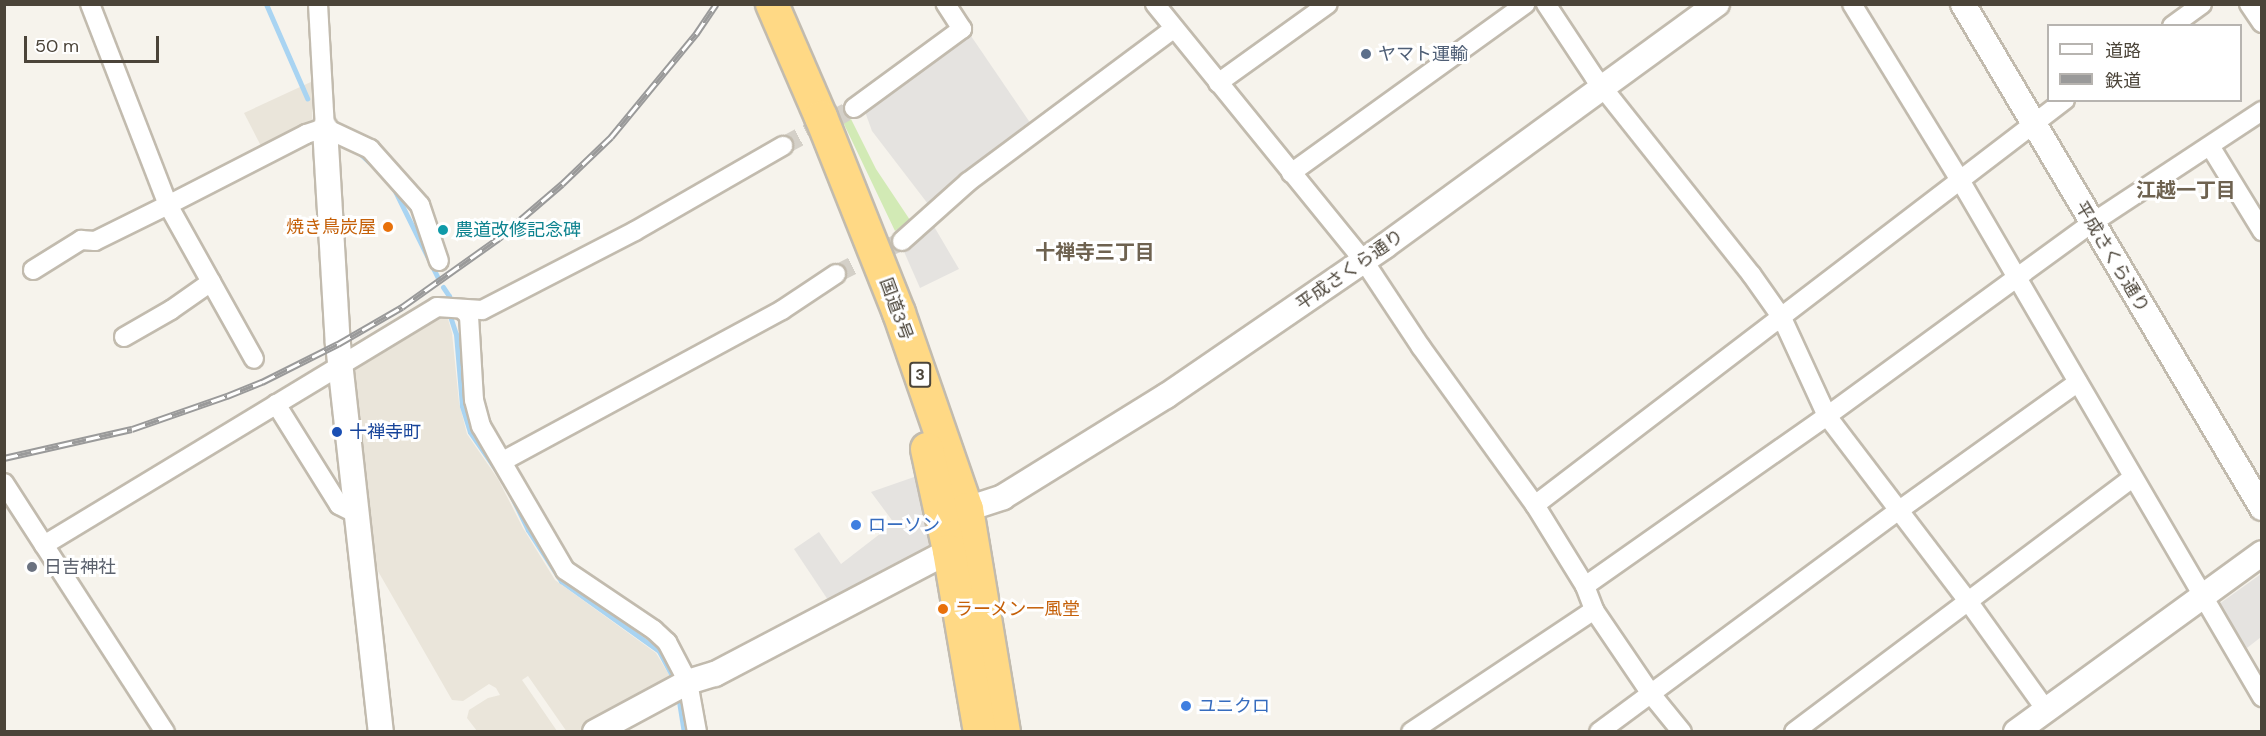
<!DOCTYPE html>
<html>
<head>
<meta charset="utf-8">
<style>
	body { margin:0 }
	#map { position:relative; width:2266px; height:736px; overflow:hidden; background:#f6f3ec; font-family:"DM Sans","Noto Sans JP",sans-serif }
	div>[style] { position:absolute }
	.residential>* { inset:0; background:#eae5da }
	.green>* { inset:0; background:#d2eab5 }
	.parking>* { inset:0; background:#e5e3e0 }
	.stream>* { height:5px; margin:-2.5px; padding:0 2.5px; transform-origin:2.5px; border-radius:2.5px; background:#a9d4f2 }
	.minor-tunnel>* { height:18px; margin-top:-9px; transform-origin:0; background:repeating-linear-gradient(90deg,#d4d0c8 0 18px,transparent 0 27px) }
	.roads { filter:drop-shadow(2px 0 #c2bbae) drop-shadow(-2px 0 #c2bbae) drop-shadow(0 2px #c2bbae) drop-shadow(0 -2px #c2bbae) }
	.minor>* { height:18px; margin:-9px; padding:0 9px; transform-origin:9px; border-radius:9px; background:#fff }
	.tertiary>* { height:24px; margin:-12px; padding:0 12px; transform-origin:12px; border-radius:12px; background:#fff }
	.trunk>* { height:32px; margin:-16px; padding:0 16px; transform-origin:16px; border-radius:16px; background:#ffd985 }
	.rail>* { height:7px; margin-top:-3.5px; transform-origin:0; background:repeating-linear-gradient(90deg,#fff 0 14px,#9a9a9a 0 28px); box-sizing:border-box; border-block:2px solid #9a9a9a }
	.dots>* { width:16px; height:16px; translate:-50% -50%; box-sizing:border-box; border:3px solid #fff; border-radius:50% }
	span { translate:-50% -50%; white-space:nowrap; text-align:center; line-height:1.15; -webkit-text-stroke:6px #fff; paint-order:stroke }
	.shield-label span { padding:2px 4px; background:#fff; border:2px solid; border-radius:4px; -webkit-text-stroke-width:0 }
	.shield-label { font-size:16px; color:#4b4439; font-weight:700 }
	.service-label { font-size:18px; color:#4e5e75 }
	.left { translate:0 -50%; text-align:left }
	.food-label { font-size:18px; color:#c56008 }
	.right { translate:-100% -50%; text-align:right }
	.culture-label { font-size:18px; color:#0d838f }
	.street-label { font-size:18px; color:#4b4439 }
	.transit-label { font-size:18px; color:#164399 }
	.shop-label { font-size:18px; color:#366cbe }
	.worship-label { font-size:18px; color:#5b616d }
	.neighbourhood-label { font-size:20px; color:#6e6250; font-weight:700 }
	.frame { position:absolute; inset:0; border:6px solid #4b4439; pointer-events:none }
	.legend { position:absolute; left:2047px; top:24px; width:195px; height:78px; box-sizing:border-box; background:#fff; border:2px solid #b7b4b0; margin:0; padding:8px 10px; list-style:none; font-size:18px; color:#4b4439 }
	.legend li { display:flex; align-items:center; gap:12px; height:30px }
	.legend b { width:30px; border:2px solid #b7b4b0 }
	.scale { position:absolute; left:24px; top:36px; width:135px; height:27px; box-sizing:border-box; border:3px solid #4b4439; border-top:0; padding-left:8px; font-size:18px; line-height:21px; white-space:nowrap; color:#4b4439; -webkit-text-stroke:4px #fff; paint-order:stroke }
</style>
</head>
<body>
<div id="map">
	<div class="residential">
		<i style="clip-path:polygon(313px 81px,312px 124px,261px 146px,244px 113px)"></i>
		<i style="clip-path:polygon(436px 315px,447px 315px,452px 333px,459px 402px,467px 434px,498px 479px,523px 528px,555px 580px,656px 653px,674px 683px,579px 731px,567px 732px,528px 676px,522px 680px,557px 731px,477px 731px,467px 718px,469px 710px,488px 698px,500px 695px,496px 688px,489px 684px,463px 701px,452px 700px,371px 559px,353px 365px)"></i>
	</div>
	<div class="green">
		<i style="clip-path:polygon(851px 119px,876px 169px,910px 220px,895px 231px,843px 122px)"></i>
	</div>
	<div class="parking">
		<i style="clip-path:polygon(969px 33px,1033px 127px,928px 204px,872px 131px,864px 109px)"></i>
		<i style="clip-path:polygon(932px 223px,959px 269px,920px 288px,902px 247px)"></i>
		<i style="clip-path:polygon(917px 476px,933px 546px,828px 600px,794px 549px,819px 532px,841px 564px,894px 523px,871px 492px)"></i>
		<i style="clip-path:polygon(2261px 574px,2261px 637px,2247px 648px,2219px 604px)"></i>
	</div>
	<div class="stream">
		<i style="left:266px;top:4px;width:103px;rotate:66.4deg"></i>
		<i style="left:358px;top:152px;width:24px;rotate:42deg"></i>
		<i style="left:392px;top:185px;width:104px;rotate:63.7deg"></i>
		<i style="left:443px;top:287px;width:11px;rotate:56deg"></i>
		<i style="left:449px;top:296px;width:20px;rotate:87deg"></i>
		<i style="left:450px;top:316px;width:19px;rotate:72deg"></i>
		<i style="left:456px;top:334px;width:72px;rotate:85.2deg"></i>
		<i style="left:462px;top:406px;width:27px;rotate:73deg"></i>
		<i style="left:470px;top:432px;width:55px;rotate:55.4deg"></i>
		<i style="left:506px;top:485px;width:50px;rotate:63.9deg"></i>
		<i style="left:528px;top:530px;width:61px;rotate:57.1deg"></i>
		<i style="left:561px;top:581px;width:120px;rotate:35.5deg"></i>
		<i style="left:659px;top:651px;width:36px;rotate:62deg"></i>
		<i style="left:678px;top:695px;width:37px;rotate:81deg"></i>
	</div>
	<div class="minor-tunnel">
		<i style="left:783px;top:146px;width:81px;rotate:-28.2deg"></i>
		<i style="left:836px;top:274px;width:74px;rotate:-26.6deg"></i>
	</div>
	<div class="roads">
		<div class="minor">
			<i style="left:90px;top:4px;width:216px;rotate:68.8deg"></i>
			<i style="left:168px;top:205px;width:155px;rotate:-27.2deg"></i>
			<i style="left:306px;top:134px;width:20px;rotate:-18deg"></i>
			<i style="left:325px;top:128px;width:50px;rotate:25deg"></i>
			<i style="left:370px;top:149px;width:75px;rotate:48.2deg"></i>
			<i style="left:420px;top:205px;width:59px;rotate:71.3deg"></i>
			<i style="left:318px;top:4px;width:124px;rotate:86.8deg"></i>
			<i style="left:1155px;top:4px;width:331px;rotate:50.9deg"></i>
			<i style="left:1364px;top:261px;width:103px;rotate:56.5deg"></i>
			<i style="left:1421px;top:347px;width:195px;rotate:54.2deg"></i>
			<i style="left:1535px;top:505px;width:95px;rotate:58.3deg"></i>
			<i style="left:1585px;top:586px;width:26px;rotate:69deg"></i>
			<i style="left:1594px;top:610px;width:102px;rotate:55.8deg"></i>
			<i style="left:1651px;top:694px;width:49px;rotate:50.8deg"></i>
			<i style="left:1546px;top:4px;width:89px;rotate:56.5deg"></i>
			<i style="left:1595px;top:78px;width:251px;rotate:51.5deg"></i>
			<i style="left:1751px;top:274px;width:54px;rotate:54.8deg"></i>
			<i style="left:1782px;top:318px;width:108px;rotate:65.3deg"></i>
			<i style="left:1827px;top:416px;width:233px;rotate:52.7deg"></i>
			<i style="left:1968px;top:601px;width:134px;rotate:54.4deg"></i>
			<i style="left:1852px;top:4px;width:206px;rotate:58.5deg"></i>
			<i style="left:1960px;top:180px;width:599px;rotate:59.71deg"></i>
			<i style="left:2249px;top:4px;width:23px;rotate:56deg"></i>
			<i style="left:2172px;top:26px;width:37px;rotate:-36deg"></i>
			<i style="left:1218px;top:83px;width:135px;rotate:-35.7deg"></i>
			<i style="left:854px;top:108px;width:134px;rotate:-36.2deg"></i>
			<i style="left:962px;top:29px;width:30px;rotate:-123deg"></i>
			<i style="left:2210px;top:146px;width:100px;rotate:58.5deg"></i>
			<i style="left:1291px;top:173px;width:289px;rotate:-35.8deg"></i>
			<i style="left:902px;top:241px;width:89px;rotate:-41.8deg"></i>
			<i style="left:968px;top:182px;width:256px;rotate:-36.7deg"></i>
			<i style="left:33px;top:270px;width:57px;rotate:-32deg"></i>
			<i style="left:81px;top:240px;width:14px;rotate:4deg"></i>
			<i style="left:95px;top:241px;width:81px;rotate:-26.3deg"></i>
			<i style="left:168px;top:205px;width:176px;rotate:60.8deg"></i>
			<i style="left:464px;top:311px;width:7px;rotate:45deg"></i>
			<i style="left:469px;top:316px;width:84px;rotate:86.6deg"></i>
			<i style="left:474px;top:400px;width:27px;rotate:75deg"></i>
			<i style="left:481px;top:426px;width:167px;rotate:59.7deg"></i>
			<i style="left:565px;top:570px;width:107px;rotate:34deg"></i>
			<i style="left:654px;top:630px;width:18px;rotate:43deg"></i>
			<i style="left:667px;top:642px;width:45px;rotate:62.3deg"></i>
			<i style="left:688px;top:682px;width:51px;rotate:79.8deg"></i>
			<i style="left:124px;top:337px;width:54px;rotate:-29.9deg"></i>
			<i style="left:171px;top:310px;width:49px;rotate:-35deg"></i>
			<i style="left:276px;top:404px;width:119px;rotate:58deg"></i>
			<i style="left:339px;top:505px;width:20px;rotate:27deg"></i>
			<i style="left:503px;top:461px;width:317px;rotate:-28.4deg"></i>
			<i style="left:782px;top:310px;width:65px;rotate:-33.7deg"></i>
			<i style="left:4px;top:483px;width:74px;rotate:57.2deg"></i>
			<i style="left:44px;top:545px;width:459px;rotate:-31.2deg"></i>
			<i style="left:437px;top:307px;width:45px;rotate:3.8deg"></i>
			<i style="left:482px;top:310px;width:172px;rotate:-27.3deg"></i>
			<i style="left:635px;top:231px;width:171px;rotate:-29.9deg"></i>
			<i style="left:1535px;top:505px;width:667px;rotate:-37.39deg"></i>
			<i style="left:44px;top:545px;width:223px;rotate:57.1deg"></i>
			<i style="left:1585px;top:586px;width:296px;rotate:-35.1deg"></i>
			<i style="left:1827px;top:416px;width:328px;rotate:-36.1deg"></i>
			<i style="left:2092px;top:223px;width:204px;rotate:-33.4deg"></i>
			<i style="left:1411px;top:732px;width:220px;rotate:-33.7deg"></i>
			<i style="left:1599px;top:732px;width:372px;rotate:-36.5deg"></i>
			<i style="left:1898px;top:511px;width:221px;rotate:-35.6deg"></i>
			<i style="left:1794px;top:732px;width:423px;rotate:-36.9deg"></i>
		</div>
		<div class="tertiary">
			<i style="left:1963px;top:4px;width:586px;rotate:59.32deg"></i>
			<i style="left:325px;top:128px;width:216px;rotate:86.6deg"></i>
			<i style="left:338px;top:344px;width:390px;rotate:83.7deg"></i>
			<i style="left:595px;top:732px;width:106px;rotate:-28.3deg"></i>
			<i style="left:688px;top:682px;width:28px;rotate:-17deg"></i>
			<i style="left:715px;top:674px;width:264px;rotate:-27.7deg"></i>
			<i style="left:949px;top:551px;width:46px;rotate:-66.8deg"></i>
			<i style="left:967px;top:509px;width:38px;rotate:-18deg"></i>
			<i style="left:1003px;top:497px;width:192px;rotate:-31.8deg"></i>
			<i style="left:1166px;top:396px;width:265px;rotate:-34.4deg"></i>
			<i style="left:1385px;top:246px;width:411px;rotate:-36.1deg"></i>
			<i style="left:2016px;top:732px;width:304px;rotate:-36deg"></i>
		</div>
		<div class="trunk">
			<i style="left:772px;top:4px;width:123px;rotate:66.6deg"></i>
			<i style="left:821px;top:117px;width:211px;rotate:68.3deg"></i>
			<i style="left:899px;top:313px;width:207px;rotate:70.9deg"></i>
			<i style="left:967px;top:509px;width:226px;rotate:80.6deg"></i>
			<i style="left:927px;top:449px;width:104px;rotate:77.8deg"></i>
			<i style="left:949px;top:551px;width:184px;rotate:80.3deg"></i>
		</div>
	</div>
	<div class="rail">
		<i style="left:4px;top:458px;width:131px;rotate:-12.8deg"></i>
		<i style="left:132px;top:429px;width:101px;rotate:-19.2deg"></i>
		<i style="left:227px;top:396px;width:38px;rotate:-22deg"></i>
		<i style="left:262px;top:382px;width:85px;rotate:-26.6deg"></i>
		<i style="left:338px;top:344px;width:74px;rotate:-30deg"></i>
		<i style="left:402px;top:307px;width:119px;rotate:-35.4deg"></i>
		<i style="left:499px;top:238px;width:83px;rotate:-40.6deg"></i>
		<i style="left:562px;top:184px;width:68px;rotate:-43.8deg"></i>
		<i style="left:611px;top:137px;width:134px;rotate:-50.5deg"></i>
		<i style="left:696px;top:34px;width:36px;rotate:-56deg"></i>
	</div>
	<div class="dots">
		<i style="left:1366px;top:54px;background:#5c6f8a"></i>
		<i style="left:388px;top:227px;background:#e8710a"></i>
		<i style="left:443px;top:230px;background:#0f9aa8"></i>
		<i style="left:337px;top:432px;background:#1a4fb4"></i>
		<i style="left:856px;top:525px;background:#3f7fe0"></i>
		<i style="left:32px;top:567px;background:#6b7280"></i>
		<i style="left:943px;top:609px;background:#e8710a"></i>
		<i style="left:1186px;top:706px;background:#3f7fe0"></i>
	</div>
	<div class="shield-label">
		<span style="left:920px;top:375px">3</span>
	</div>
	<div class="service-label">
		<span class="left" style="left:1378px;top:54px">ヤマト運輸</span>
	</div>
	<div class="food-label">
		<span class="right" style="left:376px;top:227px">焼き鳥炭屋</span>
		<span class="left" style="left:955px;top:609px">ラーメン一風堂</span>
	</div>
	<div class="culture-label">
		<span class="left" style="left:455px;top:230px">農道改修記念碑</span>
	</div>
	<div class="street-label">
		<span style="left:2112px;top:257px;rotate:59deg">平成さくら通り</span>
		<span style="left:1350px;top:270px;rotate:-35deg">平成さくら通り</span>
		<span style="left:896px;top:309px;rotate:70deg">国道3号</span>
	</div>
	<div class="transit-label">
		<span class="left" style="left:349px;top:432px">十禅寺町</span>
	</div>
	<div class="shop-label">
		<span class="left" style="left:868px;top:525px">ローソン</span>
		<span class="left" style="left:1198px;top:706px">ユニクロ</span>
	</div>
	<div class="worship-label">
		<span class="left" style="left:44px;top:567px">日吉神社</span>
	</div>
	<div class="neighbourhood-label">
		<span style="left:2186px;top:190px">江越一丁目</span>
		<span style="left:1095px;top:252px">十禅寺三丁目</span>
	</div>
	<div class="frame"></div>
	<ul class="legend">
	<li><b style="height:8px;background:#fff"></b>道路</li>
	<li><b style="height:8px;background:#9a9a9a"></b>鉄道</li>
	</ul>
	<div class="scale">50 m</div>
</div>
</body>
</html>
